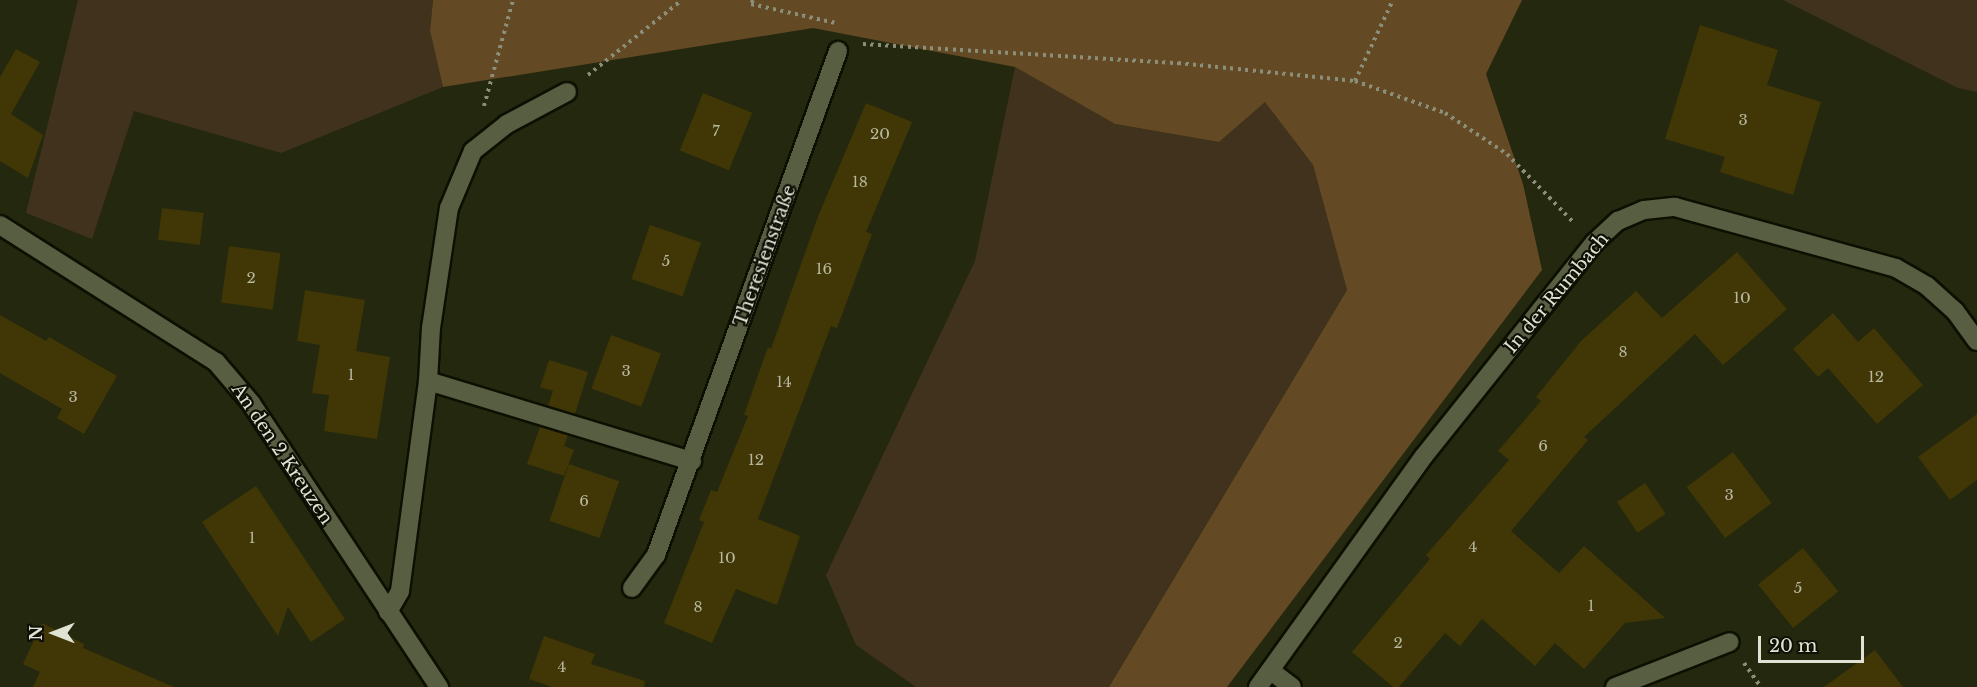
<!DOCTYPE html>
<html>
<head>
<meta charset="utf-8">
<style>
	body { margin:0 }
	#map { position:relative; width:1977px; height:687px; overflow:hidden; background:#24280e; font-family:"Libre Baskerville",serif }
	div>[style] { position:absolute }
	.green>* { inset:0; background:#41321d }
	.forest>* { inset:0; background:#634924 }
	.building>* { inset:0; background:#403606; transform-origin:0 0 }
	.path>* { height:4px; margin-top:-2px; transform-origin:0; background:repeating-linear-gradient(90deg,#8b8f7a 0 3px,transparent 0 7.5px) }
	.roads { filter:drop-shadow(2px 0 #0d1000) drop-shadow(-2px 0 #0d1000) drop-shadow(0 2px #0d1000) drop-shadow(0 -2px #0d1000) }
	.lane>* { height:18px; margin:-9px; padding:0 9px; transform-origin:9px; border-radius:9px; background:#585e42 }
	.street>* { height:18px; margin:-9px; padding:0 9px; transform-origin:9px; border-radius:9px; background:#585e42 }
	span { translate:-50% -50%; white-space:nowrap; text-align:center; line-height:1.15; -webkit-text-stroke:4.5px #0e1005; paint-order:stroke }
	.number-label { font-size:15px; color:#b8b8a0 }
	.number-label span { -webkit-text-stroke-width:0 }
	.street-label { font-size:18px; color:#e0e3d3 }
	.north { position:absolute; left:24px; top:603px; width:60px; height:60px; -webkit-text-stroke:4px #0e1005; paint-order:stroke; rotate:270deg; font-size:16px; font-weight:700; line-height:24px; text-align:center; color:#e0e3d3 }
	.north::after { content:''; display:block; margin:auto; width:21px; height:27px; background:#e0e3d3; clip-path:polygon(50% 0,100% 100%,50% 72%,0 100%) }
	.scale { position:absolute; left:1758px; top:636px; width:106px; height:27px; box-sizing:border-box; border:3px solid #e0e3d3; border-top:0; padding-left:8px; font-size:18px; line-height:21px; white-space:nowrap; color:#e0e3d3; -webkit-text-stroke:4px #0e1005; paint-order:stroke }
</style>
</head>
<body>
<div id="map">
	<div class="green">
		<i style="clip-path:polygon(78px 0,433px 0,430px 31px,443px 87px,281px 153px,134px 111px,92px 239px,26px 213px)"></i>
		<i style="clip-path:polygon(1783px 0,1977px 0,1977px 92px,1958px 88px)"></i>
		<i style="clip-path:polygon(1015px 67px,1115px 124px,1219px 142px,1265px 101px,1313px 165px,1347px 290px,1109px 687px,916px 687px,856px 645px,826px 575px,975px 261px)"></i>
	</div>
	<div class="forest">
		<i style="clip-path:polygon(433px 0,1522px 0,1486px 74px,1523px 184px,1542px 270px,1227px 687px,1109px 687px,1347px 290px,1313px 165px,1265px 102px,1219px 142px,1115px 124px,1015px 67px,813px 28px,443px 87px,430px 31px)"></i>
	</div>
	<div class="building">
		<i style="clip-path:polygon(1700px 25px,1778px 50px,1767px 85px,1821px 102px,1793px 195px,1720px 172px,1725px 157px,1665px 139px)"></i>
		<i style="clip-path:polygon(16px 49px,40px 62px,11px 114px,43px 135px,28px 178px,0 161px,0 77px)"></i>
		<i style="left:703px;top:93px;width:53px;height:62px;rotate:22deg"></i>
		<i style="clip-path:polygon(866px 103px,912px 122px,866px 232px,872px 234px,837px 328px,831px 326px,758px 519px,800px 536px,777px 605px,736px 589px,712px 643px,664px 623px,704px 522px,699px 520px,711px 490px,717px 492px,748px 416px,744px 415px,768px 347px,771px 349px,817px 219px)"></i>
		<i style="left:162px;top:208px;width:42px;height:32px;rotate:7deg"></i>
		<i style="left:650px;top:225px;width:54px;height:57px;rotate:19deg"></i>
		<i style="left:229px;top:246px;width:52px;height:57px;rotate:8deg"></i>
		<i style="clip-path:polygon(1737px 252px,1787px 309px,1723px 365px,1695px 334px,1584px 437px,1588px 440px,1511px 531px,1559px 573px,1584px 546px,1665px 618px,1625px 623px,1584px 669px,1555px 643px,1535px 666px,1482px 619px,1460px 646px,1445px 633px,1399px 687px,1393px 687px,1352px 652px,1430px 559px,1426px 555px,1509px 460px,1498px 451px,1541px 401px,1536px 397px,1581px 341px,1636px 291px,1662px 318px)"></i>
		<i style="clip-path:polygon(305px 290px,365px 300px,356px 351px,390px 357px,377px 439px,324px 431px,329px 395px,312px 393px,320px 345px,297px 341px)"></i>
		<i style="clip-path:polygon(1833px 313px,1858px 342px,1874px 328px,1923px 385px,1877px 424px,1828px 368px,1818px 377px,1793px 349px)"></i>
		<i style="clip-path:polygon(0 315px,46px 341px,49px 337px,117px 376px,84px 434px,57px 418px,62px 409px,0 373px)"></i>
		<i style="left:611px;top:335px;width:53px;height:57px;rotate:20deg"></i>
		<i style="clip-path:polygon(549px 360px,588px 372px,575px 414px,548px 406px,553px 391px,540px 387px)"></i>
		<i style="clip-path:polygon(1977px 414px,1977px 480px,1950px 500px,1918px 457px)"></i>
		<i style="clip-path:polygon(540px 427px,568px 435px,564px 446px,574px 450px,564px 476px,527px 464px)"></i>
		<i style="left:1733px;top:452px;width:64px;height:58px;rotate:53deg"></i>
		<i style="left:569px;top:464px;width:53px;height:60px;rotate:19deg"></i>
		<i style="left:1645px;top:483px;width:37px;height:34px;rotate:56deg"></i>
		<i style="clip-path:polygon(256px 486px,345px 619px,311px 642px,288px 607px,278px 636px,202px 522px)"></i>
		<i style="left:1803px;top:548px;width:56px;height:58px;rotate:51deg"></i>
		<i style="clip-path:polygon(42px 623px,84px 644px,83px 648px,174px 687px,33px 687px,40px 672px,23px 664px)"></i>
		<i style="clip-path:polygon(544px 636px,595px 654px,591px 664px,645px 681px,644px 687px,552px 687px,529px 679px)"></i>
		<i style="clip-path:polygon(1875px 650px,1903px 687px,1824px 687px)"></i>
	</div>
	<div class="path">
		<i style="left:753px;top:0;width:4px;rotate:117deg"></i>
		<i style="left:751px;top:4px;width:87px;rotate:12.6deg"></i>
		<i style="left:863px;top:44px;width:316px;rotate:3.5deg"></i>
		<i style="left:1178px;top:63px;width:178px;rotate:5.8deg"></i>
		<i style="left:1355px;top:81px;width:96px;rotate:19.6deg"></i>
		<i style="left:1445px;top:113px;width:74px;rotate:33.5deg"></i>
		<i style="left:1507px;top:154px;width:96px;rotate:45.8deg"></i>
		<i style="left:588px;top:75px;width:120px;rotate:-38.6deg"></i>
		<i style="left:1355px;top:81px;width:89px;rotate:-64.9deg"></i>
		<i style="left:484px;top:106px;width:110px;rotate:-74.7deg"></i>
		<i style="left:1744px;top:663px;width:29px;rotate:55deg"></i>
	</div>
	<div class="roads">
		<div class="lane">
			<i style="left:431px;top:328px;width:121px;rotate:-81.5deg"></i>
			<i style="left:449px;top:208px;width:62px;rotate:-67.2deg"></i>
			<i style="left:473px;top:151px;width:43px;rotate:-38.5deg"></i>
			<i style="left:507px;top:124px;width:68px;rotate:-28.1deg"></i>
		</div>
		<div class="street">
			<i style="left:0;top:225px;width:256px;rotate:32.4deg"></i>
			<i style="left:216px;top:362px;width:54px;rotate:49.5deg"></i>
			<i style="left:251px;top:403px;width:341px;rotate:56.5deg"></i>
			<i style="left:428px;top:381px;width:276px;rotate:16.9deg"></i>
			<i style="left:632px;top:588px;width:41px;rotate:-54deg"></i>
			<i style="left:656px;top:555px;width:536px;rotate:-70.14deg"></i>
			<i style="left:388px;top:612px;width:24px;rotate:-60deg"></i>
			<i style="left:400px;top:591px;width:212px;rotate:-82.4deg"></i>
			<i style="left:428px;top:381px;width:53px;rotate:-86.8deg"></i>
			<i style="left:1271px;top:671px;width:26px;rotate:37deg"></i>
			<i style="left:1258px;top:687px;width:284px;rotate:-54.3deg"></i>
			<i style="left:1424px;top:456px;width:273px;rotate:-51.4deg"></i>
			<i style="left:1594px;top:243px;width:33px;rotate:-43deg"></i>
			<i style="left:1618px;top:221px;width:28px;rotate:-23deg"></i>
			<i style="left:1644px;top:210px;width:31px;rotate:-6deg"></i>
			<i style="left:1675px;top:207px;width:229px;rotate:15.4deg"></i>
			<i style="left:1896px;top:268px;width:36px;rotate:30deg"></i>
			<i style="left:1927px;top:286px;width:38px;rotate:42deg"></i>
			<i style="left:1955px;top:311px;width:37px;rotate:54deg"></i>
			<i style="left:1615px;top:687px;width:123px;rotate:-21.4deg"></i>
		</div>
	</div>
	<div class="number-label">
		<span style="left:1743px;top:120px">3</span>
		<span style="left:716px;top:131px">7</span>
		<span style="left:880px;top:134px">20</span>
		<span style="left:860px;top:182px">18</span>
		<span style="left:666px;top:261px">5</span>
		<span style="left:824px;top:269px">16</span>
		<span style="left:251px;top:278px">2</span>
		<span style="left:1742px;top:298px">10</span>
		<span style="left:1623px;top:352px">8</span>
		<span style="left:626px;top:371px">3</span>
		<span style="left:351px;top:375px">1</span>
		<span style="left:1876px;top:377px">12</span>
		<span style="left:784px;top:382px">14</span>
		<span style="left:73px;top:397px">3</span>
		<span style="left:1543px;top:446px">6</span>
		<span style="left:756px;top:460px">12</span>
		<span style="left:1729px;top:495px">3</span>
		<span style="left:584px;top:501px">6</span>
		<span style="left:252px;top:538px">1</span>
		<span style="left:1473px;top:547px">4</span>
		<span style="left:727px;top:558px">10</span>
		<span style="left:1798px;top:588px">5</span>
		<span style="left:1591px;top:606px">1</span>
		<span style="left:698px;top:607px">8</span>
		<span style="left:1398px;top:643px">2</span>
		<span style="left:562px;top:667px">4</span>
	</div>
	<div class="street-label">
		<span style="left:765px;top:256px;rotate:-70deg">Theresienstraße</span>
		<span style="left:1557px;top:293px;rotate:-50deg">In der Rumbach</span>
		<span style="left:282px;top:454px;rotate:56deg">An den 2 Kreuzen</span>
	</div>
	<div class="north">N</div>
	<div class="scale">20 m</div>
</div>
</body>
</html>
